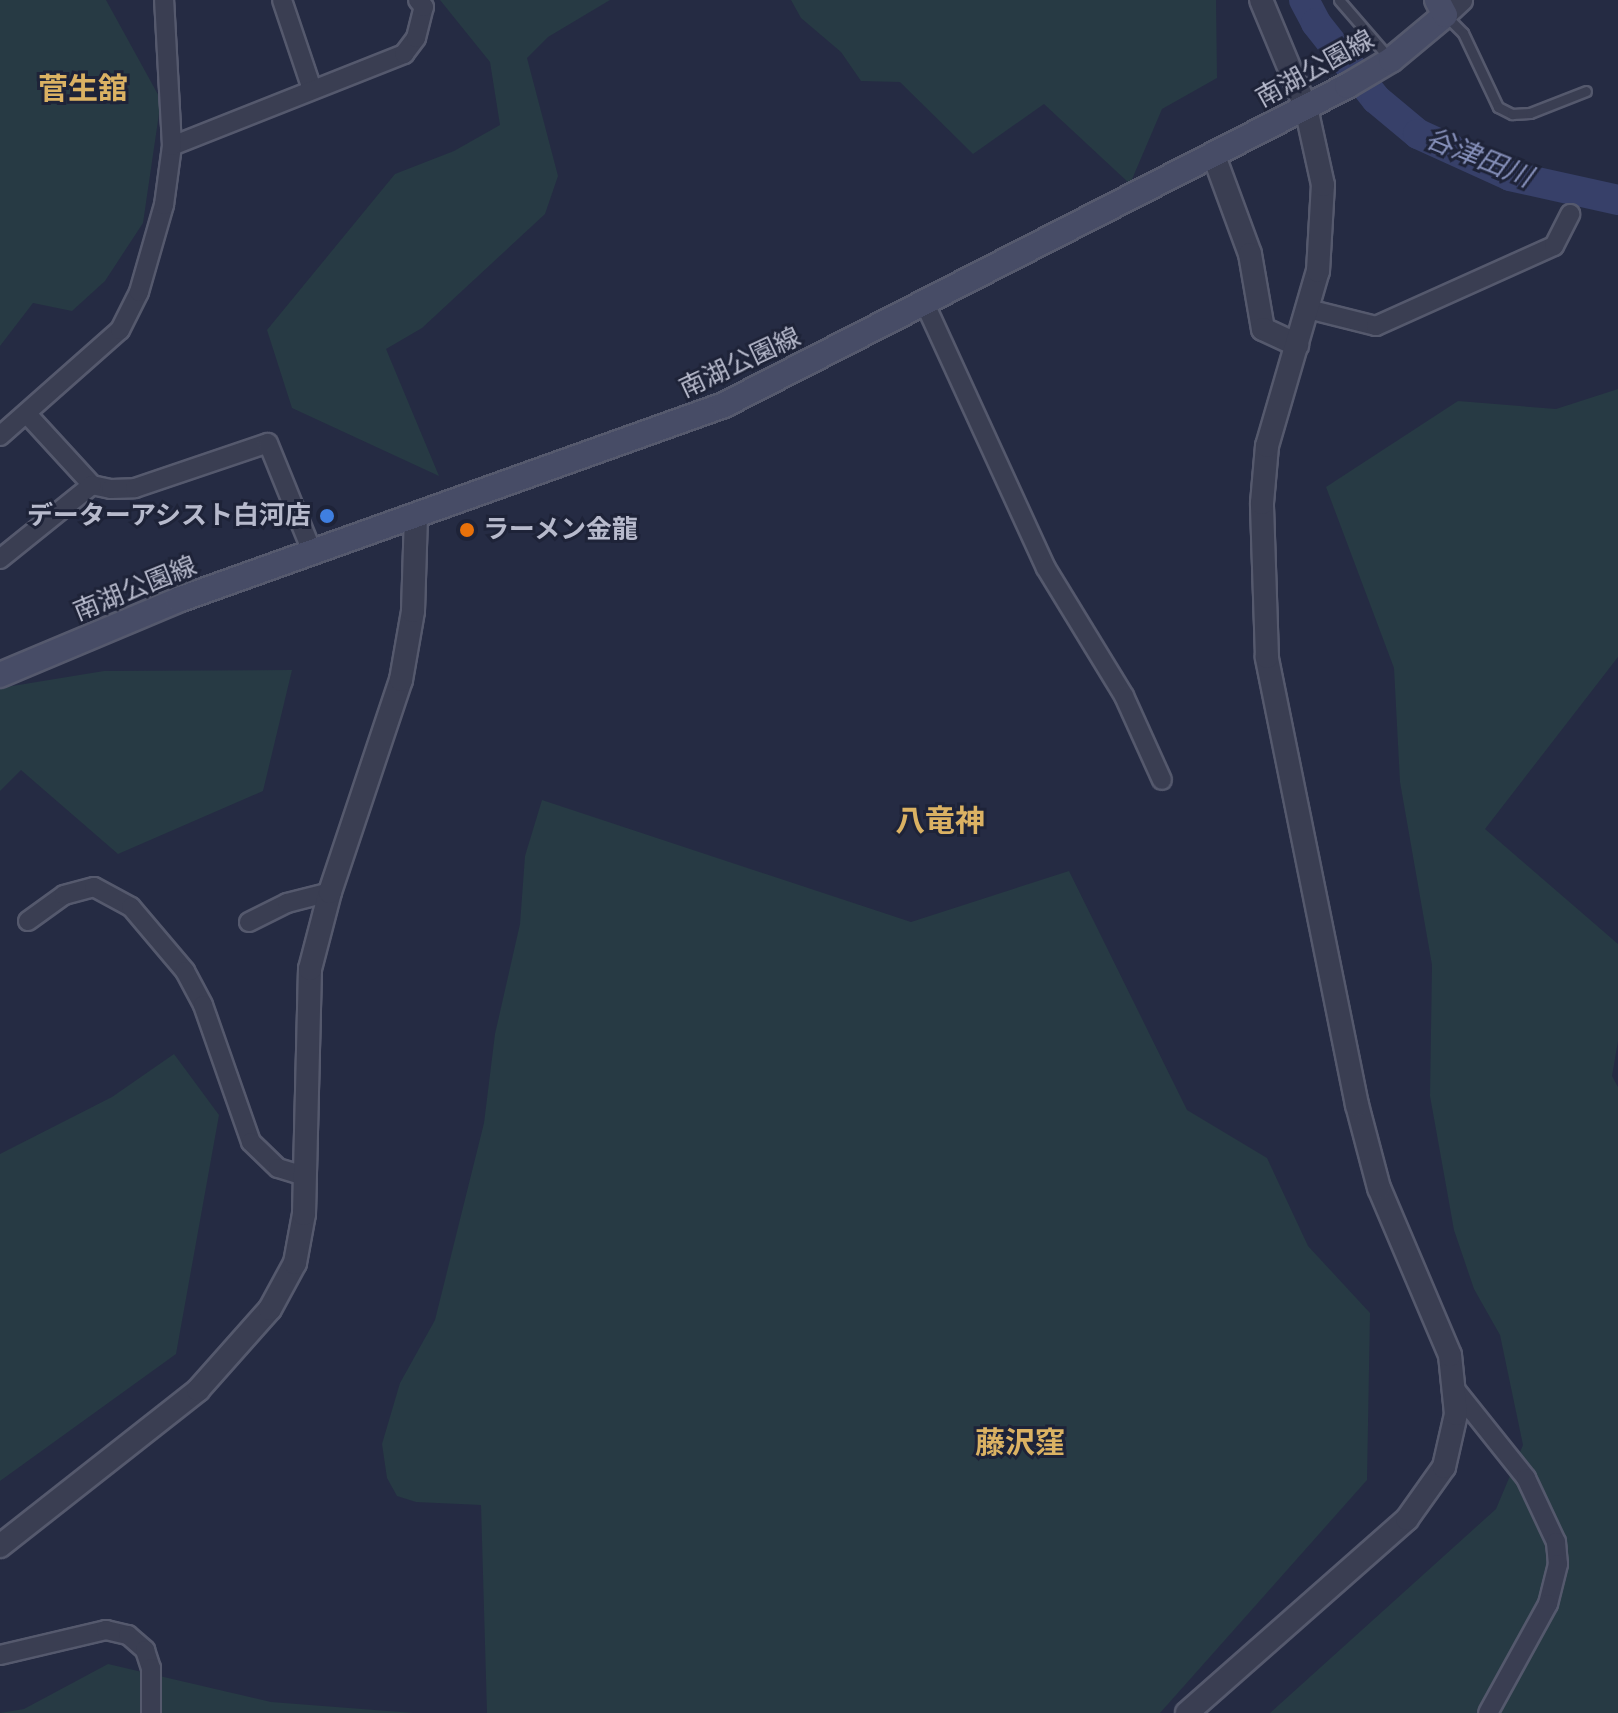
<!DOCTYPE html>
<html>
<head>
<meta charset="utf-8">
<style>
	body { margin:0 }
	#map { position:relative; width:1618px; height:1713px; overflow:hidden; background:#252b43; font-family:"Space Grotesk","Noto Sans JP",sans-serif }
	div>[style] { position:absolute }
	.green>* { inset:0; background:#273a44 }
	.river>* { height:30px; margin:-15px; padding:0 15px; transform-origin:15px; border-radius:15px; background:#374069 }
	.roads { filter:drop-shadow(2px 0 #55596d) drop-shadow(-2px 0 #55596d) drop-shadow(0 2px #55596d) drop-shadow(0 -2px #55596d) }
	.service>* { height:9px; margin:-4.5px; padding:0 4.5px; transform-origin:4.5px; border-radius:4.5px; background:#3a3e52 }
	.minor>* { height:18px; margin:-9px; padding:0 9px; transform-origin:9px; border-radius:9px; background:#3a3e52 }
	.tertiary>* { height:22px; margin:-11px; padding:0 11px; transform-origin:11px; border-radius:11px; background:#3a3e52 }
	.secondary>* { height:24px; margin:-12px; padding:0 12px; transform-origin:12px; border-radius:12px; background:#474c66 }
	.dots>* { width:22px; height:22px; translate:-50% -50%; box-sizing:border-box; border:4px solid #1e2338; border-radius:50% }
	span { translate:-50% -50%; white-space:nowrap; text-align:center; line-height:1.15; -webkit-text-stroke:6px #1e2338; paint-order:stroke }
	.street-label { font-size:26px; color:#b7bacc }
	.poi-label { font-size:26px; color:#b7bacc; font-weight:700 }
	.right { translate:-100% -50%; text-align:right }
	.left { translate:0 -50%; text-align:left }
	.water-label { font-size:28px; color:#858fb9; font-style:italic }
	.quarter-label { font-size:30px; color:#dbb263; font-weight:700 }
</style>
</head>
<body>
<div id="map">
	<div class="green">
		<i style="clip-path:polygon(0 0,106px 0,161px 100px,143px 223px,105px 281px,72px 311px,33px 303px,0 346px)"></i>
		<i style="clip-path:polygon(440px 0,610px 0,548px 37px,527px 58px,558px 176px,545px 214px,422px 328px,386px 349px,439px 476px,292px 408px,267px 330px,395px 174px,454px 151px,500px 125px,490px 62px)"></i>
		<i style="clip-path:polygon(791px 0,1216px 0,1217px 78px,1162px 109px,1130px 184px,1044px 104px,973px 154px,900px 82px,861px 81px,841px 52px,801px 18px)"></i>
		<i style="clip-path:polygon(1618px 389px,1618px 657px,1485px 829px,1618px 944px,1618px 1041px,1612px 1076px,1618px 1087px,1618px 1713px,1270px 1713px,1496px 1509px,1523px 1445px,1500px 1335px,1474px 1289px,1454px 1230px,1430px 1096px,1432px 965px,1400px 782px,1394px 668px,1326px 487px,1458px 401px,1556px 409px)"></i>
		<i style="clip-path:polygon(292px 670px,263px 791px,118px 854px,21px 770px,0 791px,0 688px,104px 671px)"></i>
		<i style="clip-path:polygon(542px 800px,911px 922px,1069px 871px,1187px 1110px,1267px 1158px,1308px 1246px,1370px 1313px,1367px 1480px,1160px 1713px,487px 1713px,481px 1505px,416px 1502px,397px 1496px,387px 1478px,382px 1444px,400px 1383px,435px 1320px,484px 1123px,495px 1034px,520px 924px,525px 856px)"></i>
		<i style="clip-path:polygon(174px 1054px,219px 1115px,176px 1354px,0 1481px,0 1154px,112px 1097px)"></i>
		<i style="clip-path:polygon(108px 1664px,271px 1702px,414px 1713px,0 1713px,24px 1709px)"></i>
	</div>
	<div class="river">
		<i style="left:1304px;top:0;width:26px;rotate:62deg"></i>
		<i style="left:1316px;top:23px;width:97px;rotate:51.7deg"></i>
		<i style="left:1376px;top:99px;width:55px;rotate:39.8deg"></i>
		<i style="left:1418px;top:134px;width:101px;rotate:24.5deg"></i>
		<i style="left:1510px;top:176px;width:111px;rotate:12.5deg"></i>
	</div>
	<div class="roads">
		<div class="service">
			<i style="left:1339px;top:0;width:77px;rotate:49.2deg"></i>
			<i style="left:1446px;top:16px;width:24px;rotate:45deg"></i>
			<i style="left:1463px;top:33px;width:82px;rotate:64.7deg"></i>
			<i style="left:1498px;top:107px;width:16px;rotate:27deg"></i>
			<i style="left:1512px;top:114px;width:18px;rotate:-3deg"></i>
			<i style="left:1530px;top:113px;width:60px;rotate:-21.4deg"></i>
		</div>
		<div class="minor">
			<i style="left:282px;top:0;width:94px;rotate:71.4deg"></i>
			<i style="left:172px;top:146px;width:250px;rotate:-21.6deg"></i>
			<i style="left:404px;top:54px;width:20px;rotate:-53deg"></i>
			<i style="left:416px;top:38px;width:32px;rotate:-76deg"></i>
			<i style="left:424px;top:7px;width:9px;rotate:-131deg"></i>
			<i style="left:925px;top:304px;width:290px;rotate:65.4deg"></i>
			<i style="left:1046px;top:568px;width:150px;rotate:58.6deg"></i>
			<i style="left:1124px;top:696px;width:92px;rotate:65.7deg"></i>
			<i style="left:1308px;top:309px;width:70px;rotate:14deg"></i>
			<i style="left:1376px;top:326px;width:195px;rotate:-24.2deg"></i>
			<i style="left:1554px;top:246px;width:36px;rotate:-63deg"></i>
			<i style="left:27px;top:414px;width:96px;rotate:47.5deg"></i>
			<i style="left:92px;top:485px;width:19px;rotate:12deg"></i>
			<i style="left:111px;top:489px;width:24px;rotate:-2deg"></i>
			<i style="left:135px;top:488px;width:140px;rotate:-18.7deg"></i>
			<i style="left:268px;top:443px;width:120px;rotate:67.9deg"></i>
			<i style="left:0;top:436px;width:160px;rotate:-41.5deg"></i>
			<i style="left:120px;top:330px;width:42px;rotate:-63.4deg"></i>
			<i style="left:139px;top:292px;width:91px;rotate:-74deg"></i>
			<i style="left:164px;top:205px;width:60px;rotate:-82.3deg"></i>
			<i style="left:172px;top:146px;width:146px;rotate:-93.1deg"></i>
			<i style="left:0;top:559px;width:118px;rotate:-38.8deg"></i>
			<i style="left:28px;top:921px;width:44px;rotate:-35.8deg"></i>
			<i style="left:64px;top:895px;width:31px;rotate:-15deg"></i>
			<i style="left:94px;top:887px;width:42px;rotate:28.4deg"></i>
			<i style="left:131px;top:907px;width:84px;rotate:49.8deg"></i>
			<i style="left:185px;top:971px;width:38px;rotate:62deg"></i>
			<i style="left:203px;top:1005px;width:145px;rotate:70.7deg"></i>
			<i style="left:251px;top:1142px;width:37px;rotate:44deg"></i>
			<i style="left:278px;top:1168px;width:28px;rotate:17deg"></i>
			<i style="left:249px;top:922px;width:42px;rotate:-26.6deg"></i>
			<i style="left:287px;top:903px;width:44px;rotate:-14.3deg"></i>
			<i style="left:1455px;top:1389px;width:114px;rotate:51.4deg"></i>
			<i style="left:1526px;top:1478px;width:71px;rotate:64.9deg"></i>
			<i style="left:1556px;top:1542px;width:22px;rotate:85deg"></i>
			<i style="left:1558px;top:1564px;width:41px;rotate:104deg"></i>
			<i style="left:1548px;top:1604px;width:124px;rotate:118.8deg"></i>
			<i style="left:0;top:1655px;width:109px;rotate:-13.3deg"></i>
			<i style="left:106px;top:1630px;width:23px;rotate:13deg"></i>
			<i style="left:128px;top:1635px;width:23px;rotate:41deg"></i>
			<i style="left:145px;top:1650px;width:19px;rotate:72deg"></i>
			<i style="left:151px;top:1668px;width:45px;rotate:90deg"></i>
		</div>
		<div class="tertiary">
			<i style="left:1445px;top:15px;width:22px;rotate:-43deg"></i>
			<i style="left:1214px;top:156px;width:104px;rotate:69.8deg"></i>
			<i style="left:1250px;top:254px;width:76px;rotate:80.2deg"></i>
			<i style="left:1263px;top:329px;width:38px;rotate:25deg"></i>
			<i style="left:0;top:1546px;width:252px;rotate:-38.2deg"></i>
			<i style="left:198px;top:1390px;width:108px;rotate:-48.4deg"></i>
			<i style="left:270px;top:1309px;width:52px;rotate:-61.5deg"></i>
			<i style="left:295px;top:1263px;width:50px;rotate:-79.6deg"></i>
			<i style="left:304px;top:1214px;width:245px;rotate:-88.6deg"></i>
			<i style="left:310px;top:969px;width:80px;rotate:-75.4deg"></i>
			<i style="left:330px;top:892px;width:224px;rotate:-71.5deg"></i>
			<i style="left:401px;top:680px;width:70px;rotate:-80.1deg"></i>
			<i style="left:413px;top:611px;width:95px;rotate:-88.2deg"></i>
			<i style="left:1187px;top:1713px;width:293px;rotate:-41.4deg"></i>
			<i style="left:1407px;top:1519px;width:64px;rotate:-54.6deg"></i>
			<i style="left:1444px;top:1467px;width:54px;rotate:-77.2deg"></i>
			<i style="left:1456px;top:1414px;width:59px;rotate:-95.8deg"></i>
			<i style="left:1450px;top:1355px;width:181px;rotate:-113deg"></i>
			<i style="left:1379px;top:1188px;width:86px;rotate:-104.8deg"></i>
			<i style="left:1357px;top:1105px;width:457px;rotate:-101.4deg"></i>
			<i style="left:1267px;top:657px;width:154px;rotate:-91.9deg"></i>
			<i style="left:1262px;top:503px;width:57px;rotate:-85deg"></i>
			<i style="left:1267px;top:446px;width:182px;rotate:-73.8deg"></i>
			<i style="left:1318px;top:271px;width:86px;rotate:-86.7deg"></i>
			<i style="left:1323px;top:185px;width:79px;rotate:-102.4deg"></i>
			<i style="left:1306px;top:108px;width:117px;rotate:-112.6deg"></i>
		</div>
		<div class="secondary">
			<i style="left:0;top:675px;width:193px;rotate:-22.8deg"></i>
			<i style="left:178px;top:600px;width:580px;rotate:-19.65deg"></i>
			<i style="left:724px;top:405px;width:700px;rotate:-27.11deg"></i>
			<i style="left:1347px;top:86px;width:51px;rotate:-30.6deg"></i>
			<i style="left:1391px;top:60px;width:70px;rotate:-39.8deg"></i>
			<i style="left:1445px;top:15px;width:17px;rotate:-118deg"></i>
		</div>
	</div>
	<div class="dots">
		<i style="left:327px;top:516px;background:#3f7fe0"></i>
		<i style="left:467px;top:530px;background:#e8710a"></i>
	</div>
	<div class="street-label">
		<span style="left:1315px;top:69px;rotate:-29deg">南湖公園線</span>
		<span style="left:740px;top:363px;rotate:-25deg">南湖公園線</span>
		<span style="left:135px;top:589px;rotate:-22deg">南湖公園線</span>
	</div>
	<div class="poi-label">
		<span class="right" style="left:311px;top:516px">データーアシスト白河店</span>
		<span class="left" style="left:483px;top:530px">ラーメン金龍</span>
	</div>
	<div class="water-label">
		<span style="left:1479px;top:157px;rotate:22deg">谷津田川</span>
	</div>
	<div class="quarter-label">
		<span style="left:83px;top:89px">菅生舘</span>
		<span style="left:940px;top:821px">八竜神</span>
		<span style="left:1020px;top:1443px">藤沢窪</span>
	</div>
</div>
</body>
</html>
